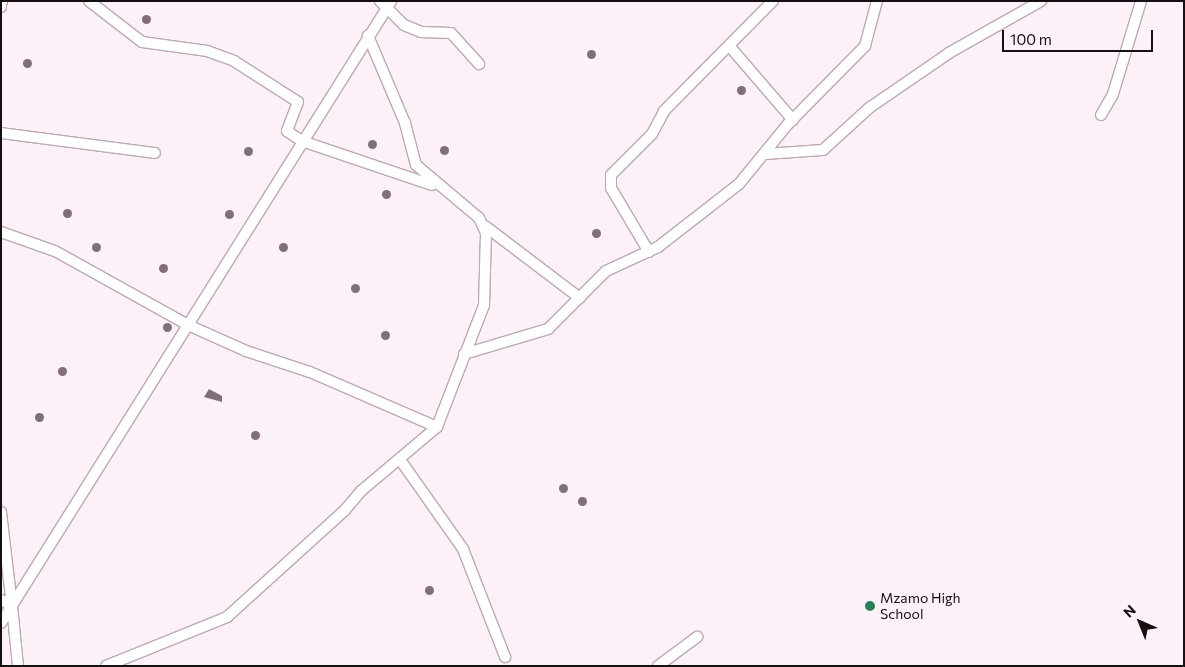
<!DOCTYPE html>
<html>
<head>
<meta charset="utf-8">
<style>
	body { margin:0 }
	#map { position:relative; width:1185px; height:667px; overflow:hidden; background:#fdf1f9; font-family:Commissioner,sans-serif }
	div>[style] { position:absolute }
	.building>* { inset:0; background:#806e7a }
	.round { border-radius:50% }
	.roads { filter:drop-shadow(1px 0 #bca9b5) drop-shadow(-1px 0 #bca9b5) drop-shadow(0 1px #bca9b5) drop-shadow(0 -1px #bca9b5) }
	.minor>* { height:10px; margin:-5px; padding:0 5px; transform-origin:5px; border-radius:5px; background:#fff }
	.dots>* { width:14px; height:14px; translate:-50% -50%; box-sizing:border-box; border:2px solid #fdf1f9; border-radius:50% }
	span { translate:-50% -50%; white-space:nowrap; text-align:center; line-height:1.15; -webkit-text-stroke:4.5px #fdf1f9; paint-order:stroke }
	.poi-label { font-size:14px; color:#150f13 }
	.left { translate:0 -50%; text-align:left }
	.frame { position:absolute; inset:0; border:2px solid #150f13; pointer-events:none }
	.north { position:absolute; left:1115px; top:597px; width:50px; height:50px; -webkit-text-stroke:4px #fdf1f9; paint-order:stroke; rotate:316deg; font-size:14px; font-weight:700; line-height:20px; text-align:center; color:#150f13 }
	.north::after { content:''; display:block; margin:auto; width:18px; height:22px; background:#150f13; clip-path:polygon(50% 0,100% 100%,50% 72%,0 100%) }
	.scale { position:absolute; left:1002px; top:30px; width:151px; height:22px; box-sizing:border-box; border:2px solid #150f13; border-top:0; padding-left:6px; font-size:15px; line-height:18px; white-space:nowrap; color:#150f13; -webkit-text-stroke:4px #fdf1f9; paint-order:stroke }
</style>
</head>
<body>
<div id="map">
	<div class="building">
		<i class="round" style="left:141.5px;top:14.5px;width:9px;height:9px"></i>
		<i class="round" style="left:586.5px;top:49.5px;width:9px;height:9px"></i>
		<i class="round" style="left:22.5px;top:58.5px;width:9px;height:9px"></i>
		<i class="round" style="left:736.5px;top:85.5px;width:9px;height:9px"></i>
		<i class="round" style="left:367.5px;top:139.5px;width:9px;height:9px"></i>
		<i class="round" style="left:439.5px;top:145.5px;width:9px;height:9px"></i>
		<i class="round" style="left:243.5px;top:146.5px;width:9px;height:9px"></i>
		<i class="round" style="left:381.5px;top:189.5px;width:9px;height:9px"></i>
		<i class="round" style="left:62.5px;top:208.5px;width:9px;height:9px"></i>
		<i class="round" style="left:224.5px;top:209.5px;width:9px;height:9px"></i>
		<i class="round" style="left:591.5px;top:228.5px;width:9px;height:9px"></i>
		<i class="round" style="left:91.5px;top:242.5px;width:9px;height:9px"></i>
		<i class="round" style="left:278.5px;top:242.5px;width:9px;height:9px"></i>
		<i class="round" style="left:158.5px;top:263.5px;width:9px;height:9px"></i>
		<i class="round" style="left:350.5px;top:283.5px;width:9px;height:9px"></i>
		<i class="round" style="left:162.5px;top:322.5px;width:9px;height:9px"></i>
		<i class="round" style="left:380.5px;top:330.5px;width:9px;height:9px"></i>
		<i class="round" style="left:57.5px;top:366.5px;width:9px;height:9px"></i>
		<i style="clip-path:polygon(209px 389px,222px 396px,222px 402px,204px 397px)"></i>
		<i class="round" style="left:34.5px;top:412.5px;width:9px;height:9px"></i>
		<i class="round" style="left:250.5px;top:430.5px;width:9px;height:9px"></i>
		<i class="round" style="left:558.5px;top:483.5px;width:9px;height:9px"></i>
		<i class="round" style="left:577.5px;top:496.5px;width:9px;height:9px"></i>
		<i class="round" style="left:424.5px;top:585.5px;width:9px;height:9px"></i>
	</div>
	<div class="roads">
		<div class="minor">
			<i style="left:89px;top:1px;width:67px;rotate:37.7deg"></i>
			<i style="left:142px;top:42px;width:66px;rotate:7.9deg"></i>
			<i style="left:207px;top:51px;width:29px;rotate:20deg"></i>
			<i style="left:234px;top:61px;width:76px;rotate:32.6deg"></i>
			<i style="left:298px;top:102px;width:31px;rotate:111deg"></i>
			<i style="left:287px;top:131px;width:18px;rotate:34deg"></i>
			<i style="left:302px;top:141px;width:137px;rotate:18.7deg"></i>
			<i style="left:391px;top:1px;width:8px;rotate:120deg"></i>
			<i style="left:387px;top:8px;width:24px;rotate:45deg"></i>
			<i style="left:404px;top:25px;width:18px;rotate:22deg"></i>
			<i style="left:421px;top:32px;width:30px;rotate:2deg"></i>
			<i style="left:451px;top:33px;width:42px;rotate:47.9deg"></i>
			<i style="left:1px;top:7px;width:6px;rotate:-81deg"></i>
			<i style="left:731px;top:48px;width:95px;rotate:49.3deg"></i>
			<i style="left:1101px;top:115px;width:24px;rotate:-60deg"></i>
			<i style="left:1113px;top:94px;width:97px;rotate:-73.2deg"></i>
			<i style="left:1px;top:133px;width:155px;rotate:7.4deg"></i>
			<i style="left:765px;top:154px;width:58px;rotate:-3.9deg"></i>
			<i style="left:823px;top:150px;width:62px;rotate:-42.4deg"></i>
			<i style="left:869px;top:108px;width:97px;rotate:-34.5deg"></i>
			<i style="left:949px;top:53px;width:106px;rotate:-29.5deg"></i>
			<i style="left:485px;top:226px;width:119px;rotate:37.2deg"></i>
			<i style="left:1px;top:232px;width:57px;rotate:19.4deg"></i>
			<i style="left:55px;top:251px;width:152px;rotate:29.1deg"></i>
			<i style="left:188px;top:325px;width:64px;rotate:24.1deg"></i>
			<i style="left:246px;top:351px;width:67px;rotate:18.2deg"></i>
			<i style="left:310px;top:372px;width:138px;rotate:23.4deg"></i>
			<i style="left:649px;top:252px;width:74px;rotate:-120.7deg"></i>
			<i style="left:611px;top:188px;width:13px;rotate:-90deg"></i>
			<i style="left:611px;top:175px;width:58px;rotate:-45deg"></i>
			<i style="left:652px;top:134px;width:26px;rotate:-62deg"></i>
			<i style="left:664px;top:111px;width:155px;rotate:-45.3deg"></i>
			<i style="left:464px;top:354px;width:88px;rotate:-16.6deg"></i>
			<i style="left:548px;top:329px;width:82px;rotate:-45deg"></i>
			<i style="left:606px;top:271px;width:57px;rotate:-24.8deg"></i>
			<i style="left:658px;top:247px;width:103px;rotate:-37.9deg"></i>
			<i style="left:739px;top:184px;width:77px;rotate:-50.8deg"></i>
			<i style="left:788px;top:124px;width:110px;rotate:-45.4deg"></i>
			<i style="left:865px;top:46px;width:47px;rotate:-75.1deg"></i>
			<i style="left:401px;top:461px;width:108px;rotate:54.8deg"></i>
			<i style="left:463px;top:549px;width:116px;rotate:68.7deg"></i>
			<i style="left:1px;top:512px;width:95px;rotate:83.3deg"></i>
			<i style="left:12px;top:606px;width:13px;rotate:-151deg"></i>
			<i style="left:12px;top:606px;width:60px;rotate:84.3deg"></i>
			<i style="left:1px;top:623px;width:726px;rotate:-57.89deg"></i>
			<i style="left:387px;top:8px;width:10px;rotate:-135deg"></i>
			<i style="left:106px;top:666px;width:131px;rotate:-22deg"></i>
			<i style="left:227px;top:617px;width:159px;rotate:-42.2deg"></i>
			<i style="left:345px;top:510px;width:25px;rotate:-50deg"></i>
			<i style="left:361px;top:491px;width:99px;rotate:-40.1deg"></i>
			<i style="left:437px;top:427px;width:131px;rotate:-68.9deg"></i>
			<i style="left:484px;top:305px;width:72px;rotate:-88.4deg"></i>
			<i style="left:486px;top:233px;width:17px;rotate:-115deg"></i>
			<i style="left:479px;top:218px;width:82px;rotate:-139.9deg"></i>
			<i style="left:416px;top:165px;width:43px;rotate:-104.7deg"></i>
			<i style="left:405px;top:123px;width:95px;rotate:-113deg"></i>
			<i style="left:658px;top:666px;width:49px;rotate:-36.6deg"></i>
		</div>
	</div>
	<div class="dots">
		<i style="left:870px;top:606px;background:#248258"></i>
	</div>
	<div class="poi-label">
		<span class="left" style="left:880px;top:606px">Mzamo High<br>School</span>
	</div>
	<div class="frame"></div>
	<div class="north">N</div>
	<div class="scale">100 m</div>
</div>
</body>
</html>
